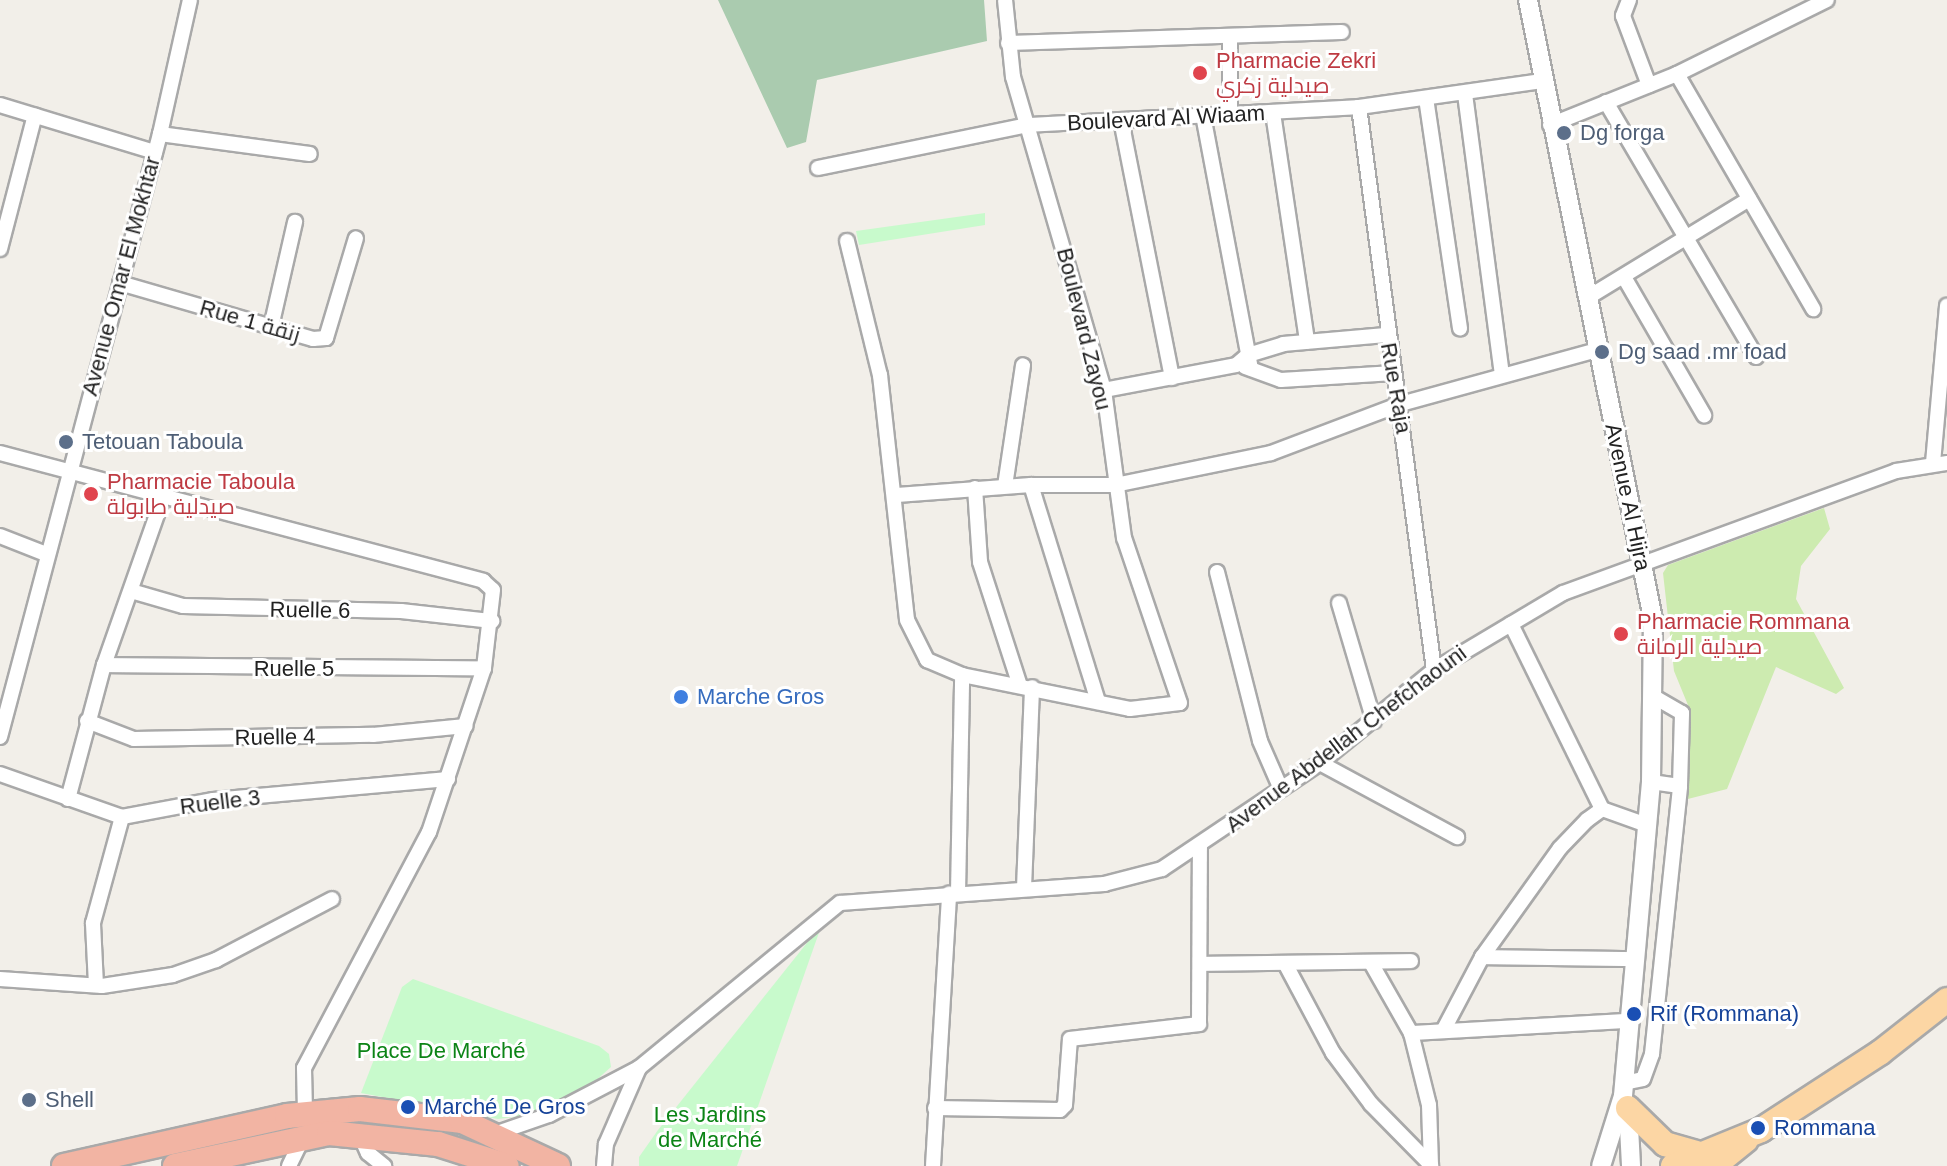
<!DOCTYPE html>
<html>
<head>
<meta charset="utf-8">
<style>
	body { margin:0 }
	#map { position:relative; width:1947px; height:1166px; overflow:hidden; background:#f2efe9; font-family:Helvetica,Cairo,sans-serif }
	div>[style] { position:absolute }
	.grass>* { inset:0; background:#cdebb0 }
	.cemetery>* { inset:0; background:#aacbaf }
	.park>* { inset:0; background:#c8facc }
	.roads { filter:drop-shadow(2px 0 #a9a9a9) drop-shadow(-2px 0 #a9a9a9) drop-shadow(0 2px #a9a9a9) drop-shadow(0 -2px #a9a9a9) }
	.minor>* { height:14px; margin:-7px; padding:0 7px; transform-origin:7px; border-radius:7px; background:#fff }
	.tertiary>* { height:18px; margin:-9px; padding:0 9px; transform-origin:9px; border-radius:9px; background:#fff }
	.primary>* { height:24px; margin:-12px; padding:0 12px; transform-origin:12px; border-radius:12px; background:#fcd6a4 }
	.trunk>* { height:24px; margin:-12px; padding:0 12px; transform-origin:12px; border-radius:12px; background:#f2b4a3 }
	.dots>* { width:22px; height:22px; translate:-50% -50%; box-sizing:border-box; border:4px solid #fff; border-radius:50% }
	span { translate:-50% -50%; white-space:nowrap; text-align:center; line-height:1.15; -webkit-text-stroke:6px #fff; paint-order:stroke }
	.health-label { font-size:22px; color:#be3a42 }
	.left { translate:0 -50%; text-align:left }
	.street-label { font-size:22px; color:#222 }
	.service-label { font-size:22px; color:#4e5e75 }
	.shop-label { font-size:22px; color:#366cbe }
	.transit-label { font-size:22px; color:#164399 }
	.park-label { font-size:22px; color:#0c8416 }
</style>
</head>
<body>
<div id="map">
	<div class="grass">
		<i style="clip-path:polygon(1824px 508px,1830px 529px,1801px 566px,1796px 599px,1844px 688px,1836px 694px,1776px 667px,1727px 789px,1680px 801px,1690px 710px,1674px 671px,1663px 573px,1668px 565px)"></i>
	</div>
	<div class="cemetery">
		<i style="clip-path:polygon(718px 0,984px 0,987px 41px,817px 80px,806px 142px,787px 148px)"></i>
	</div>
	<div class="park">
		<i style="clip-path:polygon(985px 213px,985px 225px,859px 245px,856px 231px)"></i>
		<i style="clip-path:polygon(822px 924px,737px 1166px,639px 1166px,639px 1157px,658px 1130px)"></i>
		<i style="clip-path:polygon(413px 979px,599px 1046px,609px 1054px,611px 1067px,574px 1100px,553px 1112px,498px 1119px,361px 1093px,402px 987px)"></i>
	</div>
	<div class="roads">
		<div class="minor">
			<i style="left:1629px;top:0;width:17px;rotate:111deg"></i>
			<i style="left:1623px;top:16px;width:74px;rotate:69.4deg"></i>
			<i style="left:1008px;top:43px;width:334px;rotate:-1.9deg"></i>
			<i style="left:1677px;top:74px;width:272px;rotate:59.9deg"></i>
			<i style="left:1465px;top:94px;width:283px;rotate:82.5deg"></i>
			<i style="left:1426px;top:98px;width:233px;rotate:81.6deg"></i>
			<i style="left:1606px;top:102px;width:296px;rotate:59.5deg"></i>
			<i style="left:0;top:105px;width:162px;rotate:16.9deg"></i>
			<i style="left:1359px;top:107px;width:568px;rotate:82.41deg"></i>
			<i style="left:1273px;top:113px;width:231px;rotate:81.5deg"></i>
			<i style="left:1203px;top:115px;width:258px;rotate:79.3deg"></i>
			<i style="left:1230px;top:115px;width:76px;rotate:-90deg"></i>
			<i style="left:1121px;top:120px;width:263px;rotate:78.8deg"></i>
			<i style="left:1550px;top:125px;width:137px;rotate:-21.9deg"></i>
			<i style="left:1677px;top:74px;width:167px;rotate:-26.3deg"></i>
			<i style="left:160px;top:134px;width:151px;rotate:7.6deg"></i>
			<i style="left:818px;top:168px;width:214px;rotate:-11.6deg"></i>
			<i style="left:1028px;top:125px;width:331px;rotate:-3.1deg"></i>
			<i style="left:1359px;top:107px;width:185px;rotate:-8.1deg"></i>
			<i style="left:847px;top:241px;width:138px;rotate:76.2deg"></i>
			<i style="left:880px;top:375px;width:246px;rotate:83.7deg"></i>
			<i style="left:907px;top:620px;width:45px;rotate:63.4deg"></i>
			<i style="left:927px;top:660px;width:38px;rotate:23deg"></i>
			<i style="left:962px;top:675px;width:171px;rotate:11.4deg"></i>
			<i style="left:1130px;top:709px;width:50px;rotate:-6.8deg"></i>
			<i style="left:1180px;top:703px;width:174px;rotate:-108.7deg"></i>
			<i style="left:1124px;top:538px;width:149px;rotate:-97.7deg"></i>
			<i style="left:1104px;top:390px;width:326px;rotate:-106.2deg"></i>
			<i style="left:1013px;top:77px;width:77px;rotate:-95.9deg"></i>
			<i style="left:0;top:249px;width:138px;rotate:-75.4deg"></i>
			<i style="left:1624px;top:277px;width:160px;rotate:59.9deg"></i>
			<i style="left:120px;top:283px;width:201px;rotate:16.2deg"></i>
			<i style="left:313px;top:339px;width:13px;rotate:-4deg"></i>
			<i style="left:326px;top:338px;width:104px;rotate:-73.3deg"></i>
			<i style="left:1587px;top:298px;width:190px;rotate:-31.4deg"></i>
			<i style="left:271px;top:327px;width:108px;rotate:-77.1deg"></i>
			<i style="left:1245px;top:367px;width:38px;rotate:20deg"></i>
			<i style="left:1281px;top:380px;width:113px;rotate:-3.5deg"></i>
			<i style="left:1104px;top:390px;width:134px;rotate:-10.7deg"></i>
			<i style="left:1236px;top:365px;width:16px;rotate:-40deg"></i>
			<i style="left:1248px;top:355px;width:37px;rotate:-17deg"></i>
			<i style="left:1283px;top:344px;width:103px;rotate:-5deg"></i>
			<i style="left:0;top:453px;width:500px;rotate:14.8deg"></i>
			<i style="left:483px;top:581px;width:13px;rotate:42deg"></i>
			<i style="left:493px;top:590px;width:79px;rotate:96.6deg"></i>
			<i style="left:484px;top:668px;width:173px;rotate:108.5deg"></i>
			<i style="left:429px;top:832px;width:267px;rotate:117.9deg"></i>
			<i style="left:304px;top:1068px;width:45px;rotate:88.7deg"></i>
			<i style="left:1933px;top:463px;width:158px;rotate:-84.9deg"></i>
			<i style="left:1031px;top:485px;width:227px;rotate:72.8deg"></i>
			<i style="left:1005px;top:486px;width:122px;rotate:-81.5deg"></i>
			<i style="left:975px;top:488px;width:74px;rotate:86.1deg"></i>
			<i style="left:980px;top:562px;width:127px;rotate:72.1deg"></i>
			<i style="left:897px;top:495px;width:134px;rotate:-4.3deg"></i>
			<i style="left:1031px;top:485px;width:84px"></i>
			<i style="left:1115px;top:485px;width:159px;rotate:-11.6deg"></i>
			<i style="left:1271px;top:453px;width:139px;rotate:-20.7deg"></i>
			<i style="left:1401px;top:404px;width:203px;rotate:-15.4deg"></i>
			<i style="left:0;top:536px;width:49px;rotate:21.4deg"></i>
			<i style="left:1217px;top:572px;width:174px;rotate:75.7deg"></i>
			<i style="left:1260px;top:741px;width:52px;rotate:66.4deg"></i>
			<i style="left:131px;top:591px;width:54px;rotate:16.1deg"></i>
			<i style="left:183px;top:606px;width:218px;rotate:1.3deg"></i>
			<i style="left:401px;top:611px;width:92px;rotate:6.3deg"></i>
			<i style="left:1339px;top:603px;width:123px;rotate:73.5deg"></i>
			<i style="left:1511px;top:624px;width:206px;rotate:63.8deg"></i>
			<i style="left:104px;top:665px;width:380px;rotate:0.5deg"></i>
			<i style="left:87px;top:721px;width:50px;rotate:21deg"></i>
			<i style="left:134px;top:739px;width:239px;rotate:-1deg"></i>
			<i style="left:373px;top:735px;width:93px;rotate:-5.5deg"></i>
			<i style="left:0;top:737px;width:624px;rotate:-75.14deg"></i>
			<i style="left:160px;top:134px;width:137px;rotate:-77.4deg"></i>
			<i style="left:1320px;top:763px;width:156px;rotate:28.4deg"></i>
			<i style="left:0;top:774px;width:129px;rotate:19.4deg"></i>
			<i style="left:122px;top:817px;width:93px;rotate:-10.6deg"></i>
			<i style="left:213px;top:800px;width:236px;rotate:-5.1deg"></i>
			<i style="left:1651px;top:782px;width:29px;rotate:8deg"></i>
			<i style="left:68px;top:799px;width:139px;rotate:-75deg"></i>
			<i style="left:104px;top:665px;width:178px;rotate:-70.6deg"></i>
			<i style="left:1024px;top:888px;width:201px;rotate:-87.7deg"></i>
			<i style="left:958px;top:893px;width:218px;rotate:-88.9deg"></i>
			<i style="left:1482px;top:957px;width:134px;rotate:-54.4deg"></i>
			<i style="left:1560px;top:848px;width:39px;rotate:-46deg"></i>
			<i style="left:1587px;top:820px;width:19px;rotate:-36deg"></i>
			<i style="left:1602px;top:809px;width:48px;rotate:19.6deg"></i>
			<i style="left:1200px;top:964px;width:211px;rotate:-0.8deg"></i>
			<i style="left:1286px;top:965px;width:100px;rotate:61.9deg"></i>
			<i style="left:1333px;top:1053px;width:64px;rotate:53.3deg"></i>
			<i style="left:1371px;top:1104px;width:86px;rotate:45.5deg"></i>
			<i style="left:1431px;top:1165px;width:60px;rotate:-91.9deg"></i>
			<i style="left:1429px;top:1105px;width:74px;rotate:-104deg"></i>
			<i style="left:1411px;top:1033px;width:81px;rotate:-119.7deg"></i>
			<i style="left:0;top:979px;width:102px;rotate:3.9deg"></i>
			<i style="left:102px;top:986px;width:72px;rotate:-8.8deg"></i>
			<i style="left:173px;top:975px;width:46px;rotate:-19.2deg"></i>
			<i style="left:216px;top:960px;width:131px;rotate:-27.7deg"></i>
			<i style="left:96px;top:985px;width:62px;rotate:-92.8deg"></i>
			<i style="left:93px;top:923px;width:110px;rotate:-74.7deg"></i>
			<i style="left:1443px;top:1031px;width:84px;rotate:-62.2deg"></i>
			<i style="left:1482px;top:957px;width:152px;rotate:0.8deg"></i>
			<i style="left:1411px;top:1033px;width:216px;rotate:-3.2deg"></i>
			<i style="left:1624px;top:1083px;width:19px;rotate:-12deg"></i>
			<i style="left:1643px;top:1079px;width:27px;rotate:-70deg"></i>
			<i style="left:1652px;top:1054px;width:269px;rotate:-84deg"></i>
			<i style="left:1680px;top:786px;width:73px;rotate:-88.4deg"></i>
			<i style="left:1682px;top:713px;width:32px;rotate:-150deg"></i>
			<i style="left:935px;top:1108px;width:125px;rotate:0.9deg"></i>
			<i style="left:1060px;top:1110px;width:7px;rotate:-45deg"></i>
			<i style="left:1065px;top:1105px;width:66px;rotate:-85.7deg"></i>
			<i style="left:1070px;top:1039px;width:130px;rotate:-6.6deg"></i>
			<i style="left:1199px;top:1024px;width:178px;rotate:-89.7deg"></i>
			<i style="left:359px;top:1133px;width:22px;rotate:66deg"></i>
			<i style="left:368px;top:1153px;width:21px;rotate:39deg"></i>
			<i style="left:497px;top:1133px;width:55px;rotate:-19.1deg"></i>
			<i style="left:549px;top:1115px;width:102px;rotate:-27.6deg"></i>
			<i style="left:639px;top:1068px;width:260px;rotate:-39.4deg"></i>
			<i style="left:840px;top:903px;width:265px;rotate:-4.1deg"></i>
			<i style="left:1104px;top:884px;width:60px;rotate:-14.5deg"></i>
			<i style="left:1162px;top:869px;width:190px;rotate:-33.9deg"></i>
			<i style="left:1320px;top:763px;width:147px;rotate:-39.2deg"></i>
			<i style="left:1434px;top:670px;width:150px;rotate:-30.8deg"></i>
			<i style="left:1563px;top:593px;width:355px;rotate:-20.1deg"></i>
			<i style="left:1896px;top:471px;width:52px;rotate:-8.9deg"></i>
			<i style="left:289px;top:1166px;width:34px;rotate:-64deg"></i>
			<i style="left:604px;top:1166px;width:22px;rotate:-85deg"></i>
			<i style="left:606px;top:1144px;width:83px;rotate:-66.5deg"></i>
			<i style="left:933px;top:1166px;width:273px;rotate:-86.6deg"></i>
		</div>
		<div class="tertiary">
			<i style="left:1528px;top:0;width:631px;rotate:78.58deg"></i>
			<i style="left:1653px;top:619px;width:163px;rotate:90.7deg"></i>
			<i style="left:1651px;top:782px;width:315px;rotate:95.1deg"></i>
			<i style="left:1623px;top:1096px;width:73px;rotate:107.4deg"></i>
			<i style="left:1628px;top:1108px;width:58px;rotate:87deg"></i>
		</div>
		<div class="primary">
			<i style="left:1628px;top:1108px;width:52px;rotate:44.2deg"></i>
			<i style="left:1665px;top:1144px;width:32px;rotate:16deg"></i>
			<i style="left:1673px;top:1166px;width:95px;rotate:-22.2deg"></i>
			<i style="left:1761px;top:1130px;width:143px;rotate:-33deg"></i>
			<i style="left:1881px;top:1052px;width:84px;rotate:-38.2deg"></i>
			<i style="left:1714px;top:1166px;width:41px;rotate:-39.1deg"></i>
		</div>
		<div class="trunk">
			<i style="left:64px;top:1166px;width:229px;rotate:-12.6deg"></i>
			<i style="left:287px;top:1116px;width:73px;rotate:-5.5deg"></i>
			<i style="left:360px;top:1109px;width:103px;rotate:6.7deg"></i>
			<i style="left:462px;top:1121px;width:106px;rotate:25.1deg"></i>
			<i style="left:175px;top:1166px;width:157px;rotate:-12.1deg"></i>
			<i style="left:329px;top:1133px;width:110px;rotate:5.8deg"></i>
			<i style="left:438px;top:1144px;width:72px;rotate:17.7deg"></i>
		</div>
	</div>
	<div class="dots">
		<i style="left:1200px;top:73px;background:#e0444e"></i>
		<i style="left:1564px;top:133px;background:#5c6f8a"></i>
		<i style="left:1602px;top:352px;background:#5c6f8a"></i>
		<i style="left:66px;top:442px;background:#5c6f8a"></i>
		<i style="left:91px;top:494px;background:#e0444e"></i>
		<i style="left:1621px;top:634px;background:#e0444e"></i>
		<i style="left:681px;top:697px;background:#3f7fe0"></i>
		<i style="left:1634px;top:1014px;background:#1a4fb4"></i>
		<i style="left:29px;top:1100px;background:#5c6f8a"></i>
		<i style="left:408px;top:1107px;background:#1a4fb4"></i>
		<i style="left:1758px;top:1128px;background:#1a4fb4"></i>
	</div>
	<div class="health-label">
		<span class="left" style="left:1216px;top:73px">Pharmacie Zekri<br>صيدلية زكري</span>
		<span class="left" style="left:107px;top:494px">Pharmacie Taboula<br>صيدلية طابولة</span>
		<span class="left" style="left:1637px;top:634px">Pharmacie Rommana<br>صيدلية الرمانة</span>
	</div>
	<div class="street-label">
		<span style="left:1166px;top:118px;rotate:-3deg">Boulevard Al Wiaam</span>
		<span style="left:121px;top:276px;rotate:-75deg">Avenue Omar El Mokhtar</span>
		<span style="left:250px;top:321px;rotate:16deg">Rue 1 زنقة</span>
		<span style="left:1084px;top:329px;rotate:76deg">Boulevard Zayou</span>
		<span style="left:1396px;top:388px;rotate:80deg">Rue Raja</span>
		<span style="left:1628px;top:497px;rotate:78deg">Avenue Al Hijra</span>
		<span style="left:310px;top:610px;rotate:1deg">Ruelle 6</span>
		<span style="left:294px;top:669px">Ruelle 5</span>
		<span style="left:275px;top:737px;rotate:-1deg">Ruelle 4</span>
		<span style="left:1346px;top:739px;rotate:-37deg">Avenue Abdellah Chefchaouni</span>
		<span style="left:220px;top:802px;rotate:-7deg">Ruelle 3</span>
	</div>
	<div class="service-label">
		<span class="left" style="left:1580px;top:133px">Dg forga</span>
		<span class="left" style="left:1618px;top:352px">Dg saad .mr foad</span>
		<span class="left" style="left:82px;top:442px">Tetouan Taboula</span>
		<span class="left" style="left:45px;top:1100px">Shell</span>
	</div>
	<div class="shop-label">
		<span class="left" style="left:697px;top:697px">Marche Gros</span>
	</div>
	<div class="transit-label">
		<span class="left" style="left:1650px;top:1014px">Rif (Rommana)</span>
		<span class="left" style="left:424px;top:1107px">Marché De Gros</span>
		<span class="left" style="left:1774px;top:1128px">Rommana</span>
	</div>
	<div class="park-label">
		<span style="left:441px;top:1051px">Place De Marché</span>
		<span style="left:710px;top:1127px">Les Jardins<br>de Marché</span>
	</div>
</div>
</body>
</html>
